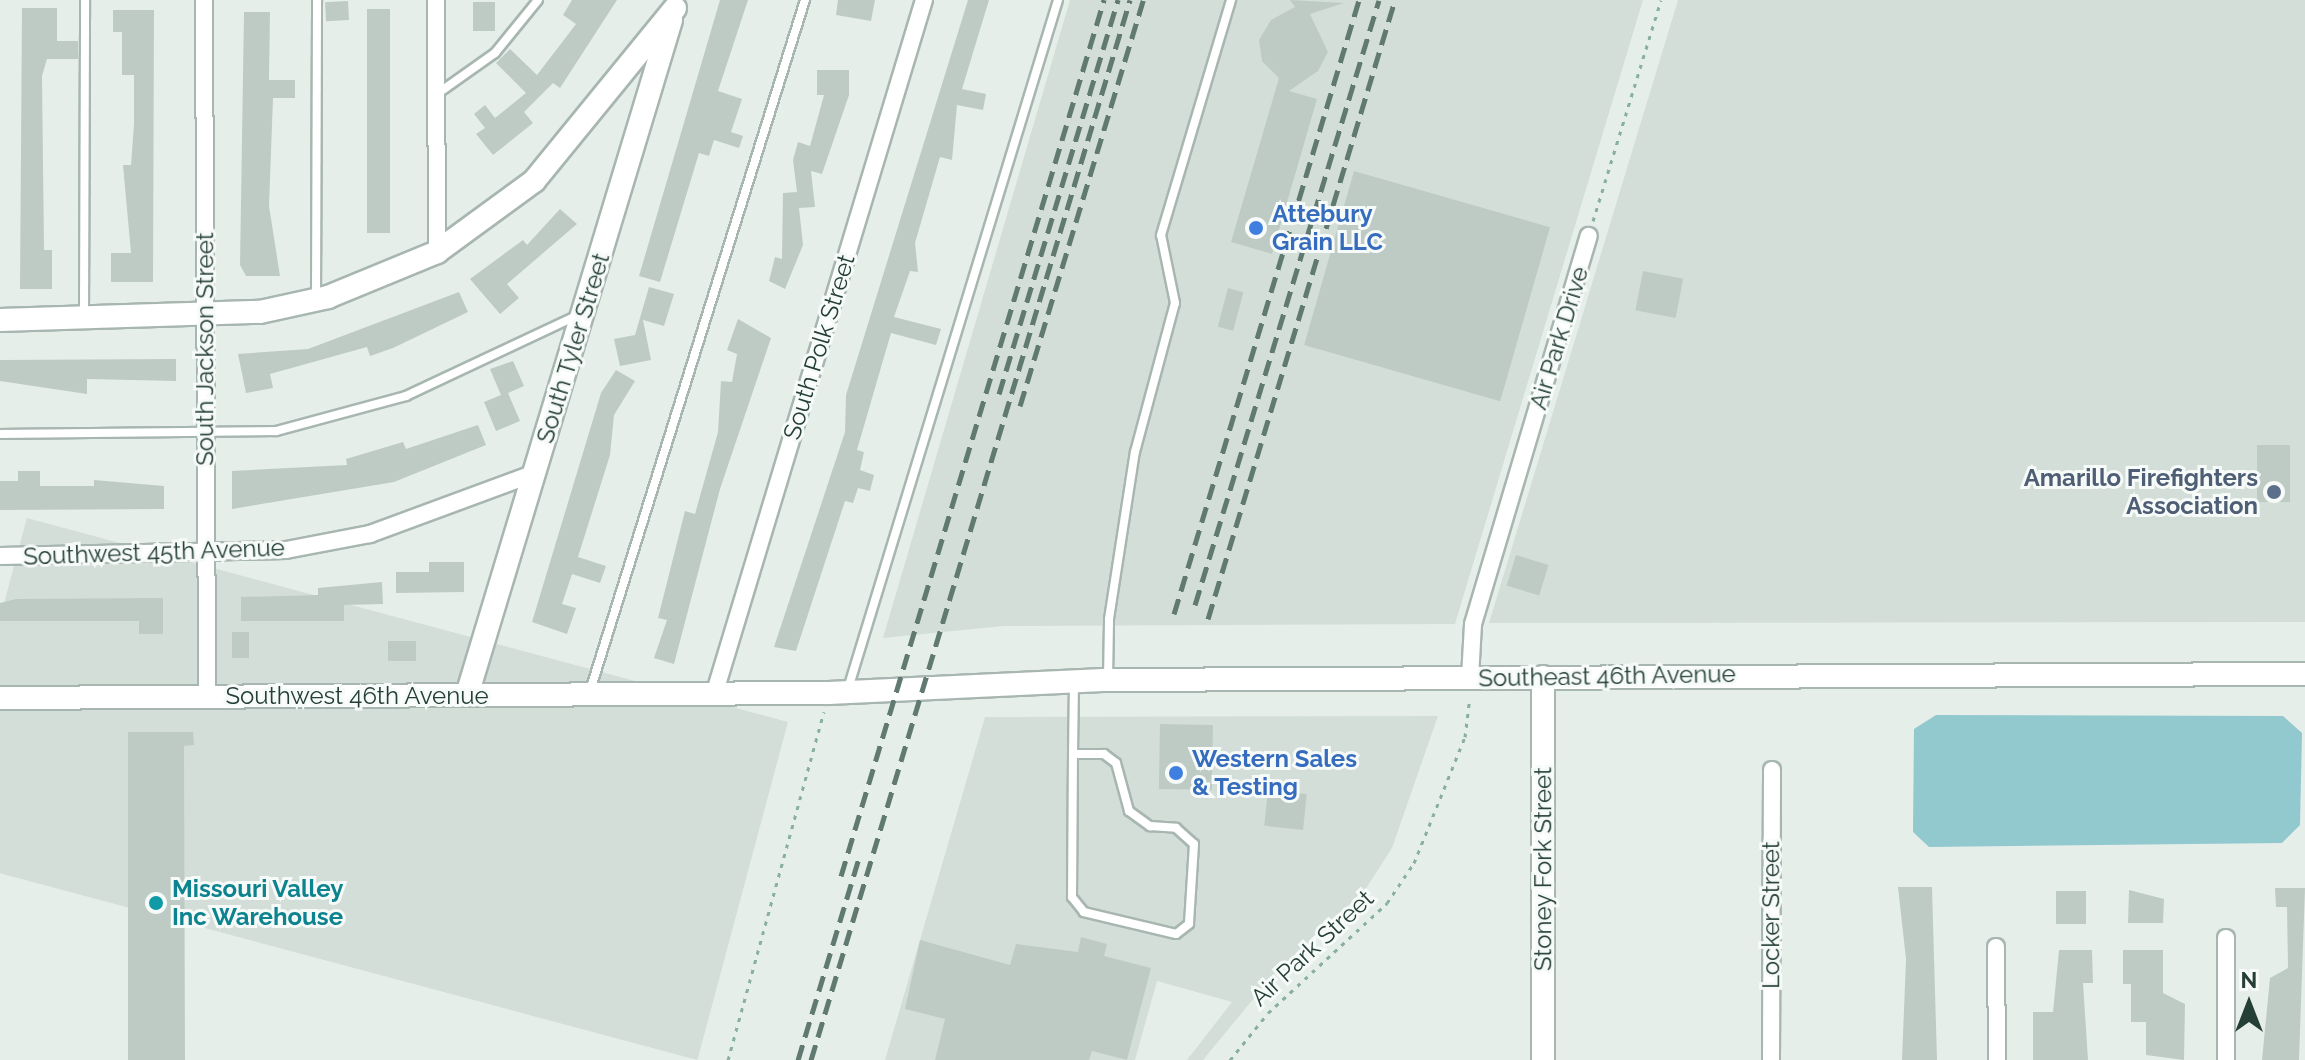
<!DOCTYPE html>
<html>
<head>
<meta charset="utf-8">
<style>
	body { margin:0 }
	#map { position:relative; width:2305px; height:1060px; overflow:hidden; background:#e6eeea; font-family:Raleway,sans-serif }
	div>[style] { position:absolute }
	.built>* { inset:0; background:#d4ded8; transform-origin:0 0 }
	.water>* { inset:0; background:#91c9cf }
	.building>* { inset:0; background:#becbc5; transform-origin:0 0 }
	.path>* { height:3px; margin-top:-1.5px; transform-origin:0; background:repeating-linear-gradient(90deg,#88b0a1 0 4px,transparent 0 10px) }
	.roads { filter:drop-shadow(2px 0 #a8b6b1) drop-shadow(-2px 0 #a8b6b1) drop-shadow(0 2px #a8b6b1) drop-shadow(0 -2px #a8b6b1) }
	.lane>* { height:8px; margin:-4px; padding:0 4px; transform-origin:4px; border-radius:4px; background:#fff }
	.street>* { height:16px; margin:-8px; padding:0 8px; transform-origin:8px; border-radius:8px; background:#fff }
	.secondary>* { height:22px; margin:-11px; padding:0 11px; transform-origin:11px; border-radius:11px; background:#fff }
	.rail>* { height:5px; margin-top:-2.5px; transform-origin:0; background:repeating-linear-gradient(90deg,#607a72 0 16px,transparent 0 24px) }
	.dots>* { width:22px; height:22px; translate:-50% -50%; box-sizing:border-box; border:4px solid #f6faf8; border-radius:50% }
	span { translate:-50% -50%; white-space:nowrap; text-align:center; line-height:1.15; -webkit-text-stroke:6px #f6faf8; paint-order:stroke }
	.shop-label { font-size:24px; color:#366cbe; font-weight:700 }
	.left { translate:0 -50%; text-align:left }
	.street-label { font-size:24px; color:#253f37 }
	.service-label { font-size:24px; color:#4e5e75; font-weight:700 }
	.right { translate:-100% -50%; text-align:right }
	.culture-label { font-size:24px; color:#0d838f; font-weight:700 }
	.north { position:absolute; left:2209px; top:964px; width:80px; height:80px; -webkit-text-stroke:6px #f6faf8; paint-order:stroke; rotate:0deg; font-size:22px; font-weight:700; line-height:32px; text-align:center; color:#253f37 }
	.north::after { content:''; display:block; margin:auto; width:28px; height:36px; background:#253f37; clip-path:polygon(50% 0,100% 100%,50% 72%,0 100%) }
</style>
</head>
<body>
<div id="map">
	<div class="built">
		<i style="clip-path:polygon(1070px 0,1643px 0,1455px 624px,1004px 626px,883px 638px)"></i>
		<i style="clip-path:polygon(1678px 0,2305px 0,2305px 622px,1489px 623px)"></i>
		<i style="clip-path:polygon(1438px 716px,1392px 848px,1365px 890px,1273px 975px,1203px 1060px,1187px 1060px,1232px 1002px,1157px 981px,1135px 1060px,885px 1060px,985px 717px)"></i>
		<i style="left:788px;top:722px;width:350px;height:788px;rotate:105deg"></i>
	</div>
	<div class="water">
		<i style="clip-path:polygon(1936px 715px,2283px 716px,2302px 733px,2300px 825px,2282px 843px,1929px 847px,1913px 832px,1914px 729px)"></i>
	</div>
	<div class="building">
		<i style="clip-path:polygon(572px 0,617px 0,560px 88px,553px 83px,524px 112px,533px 123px,493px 155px,476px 134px,485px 128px,474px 114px,485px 105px,495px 118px,526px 93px,496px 63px,510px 49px,537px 75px,576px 24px,563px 15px)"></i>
		<i style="clip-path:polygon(720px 0,748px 0,718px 91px,742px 99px,731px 132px,743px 136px,739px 148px,714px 140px,709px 156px,699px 153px,660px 282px,639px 276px)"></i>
		<i style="clip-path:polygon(838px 0,875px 0,871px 21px,836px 15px)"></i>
		<i style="clip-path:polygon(968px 0,989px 0,962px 89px,986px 94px,983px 110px,957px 105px,952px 160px,940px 157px,915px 243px,918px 272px,910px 271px,894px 317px,941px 329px,936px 345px,891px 333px,857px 450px,864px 452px,860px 470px,874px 475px,870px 491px,858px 488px,853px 503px,845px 501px,796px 651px,774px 647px,845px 432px,846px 395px)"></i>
		<i style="clip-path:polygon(1290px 0,1344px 3px,1310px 14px,1328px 52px,1318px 71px,1289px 91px,1317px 99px,1272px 254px,1231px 242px,1279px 78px,1262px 61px,1259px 40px,1271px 20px,1295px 7px)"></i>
		<i style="left:348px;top:1px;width:19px;height:23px;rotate:87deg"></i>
		<i style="left:473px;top:2px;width:22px;height:29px"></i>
		<i style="clip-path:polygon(22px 8px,57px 8px,57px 41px,78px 41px,78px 59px,47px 59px,42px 76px,44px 250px,52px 250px,52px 289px,20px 289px)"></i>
		<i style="left:367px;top:9px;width:23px;height:224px"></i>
		<i style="clip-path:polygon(113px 10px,154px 10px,153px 282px,111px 282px,111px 253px,131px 253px,123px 165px,131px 165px,134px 124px,134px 75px,122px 75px,122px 32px,113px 32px)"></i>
		<i style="clip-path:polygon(244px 12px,270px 12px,269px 80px,295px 80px,295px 98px,273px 98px,269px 206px,280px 276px,246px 276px,240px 265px)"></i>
		<i style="clip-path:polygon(817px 70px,849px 70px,849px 95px,822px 174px,811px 171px,815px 207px,799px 208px,803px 245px,785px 289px,769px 281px,775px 257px,782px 259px,783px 193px,797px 192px,793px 160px,798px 142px,810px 146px,824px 95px,817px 95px)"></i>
		<i style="left:1354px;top:171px;width:204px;height:181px;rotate:16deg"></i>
		<i style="clip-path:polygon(560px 209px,577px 224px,507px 284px,519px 298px,500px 314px,470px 279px,523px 240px,527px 245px)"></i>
		<i style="left:1643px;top:271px;width:41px;height:40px;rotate:11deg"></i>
		<i style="clip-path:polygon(649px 287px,674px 294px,664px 326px,643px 320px,651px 360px,620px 366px,614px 339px,635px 335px)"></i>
		<i style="left:1228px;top:288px;width:16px;height:40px;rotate:15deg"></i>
		<i style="clip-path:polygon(459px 292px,468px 312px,393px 348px,370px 356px,367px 347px,270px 374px,273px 388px,246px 393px,238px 354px,308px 349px)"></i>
		<i style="clip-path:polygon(738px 319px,771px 338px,720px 489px,674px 664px,654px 658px,667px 620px,658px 618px,685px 511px,695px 514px,718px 432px,721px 381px,732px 382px,737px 354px,727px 350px)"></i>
		<i style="clip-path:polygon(176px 359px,176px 381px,87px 379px,87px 394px,0 381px,0 360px)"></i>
		<i style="clip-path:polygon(513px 361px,524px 386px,508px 393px,520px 421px,496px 431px,484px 402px,501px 395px,490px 369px)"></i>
		<i style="clip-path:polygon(616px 370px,635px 381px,614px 415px,610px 455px,578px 557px,606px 566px,600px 583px,572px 574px,562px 604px,576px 608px,567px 634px,532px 622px,601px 393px)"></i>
		<i style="clip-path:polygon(478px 425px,486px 445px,394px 482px,232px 509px,232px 471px,347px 465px,346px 459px,403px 442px,406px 449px)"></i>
		<i style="left:2257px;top:445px;width:33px;height:57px"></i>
		<i style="clip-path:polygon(18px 471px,40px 471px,40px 486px,94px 486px,94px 480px,164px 486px,164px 509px,0 510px,0 481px,18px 481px)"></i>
		<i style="left:1516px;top:555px;width:34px;height:32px;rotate:17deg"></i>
		<i style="clip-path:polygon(429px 562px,464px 562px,464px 592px,396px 593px,396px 572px,429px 572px)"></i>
		<i style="clip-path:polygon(382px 582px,383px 604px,344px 605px,344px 621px,241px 621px,241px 597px,318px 595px,318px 588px)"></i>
		<i style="clip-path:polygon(163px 598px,163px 634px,139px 634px,139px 621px,0 621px,0 603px,16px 599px)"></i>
		<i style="left:232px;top:632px;width:17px;height:26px"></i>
		<i style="left:388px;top:641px;width:28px;height:20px"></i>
		<i style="left:1160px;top:724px;width:53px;height:65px;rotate:1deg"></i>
		<i style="clip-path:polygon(128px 732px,193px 732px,194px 745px,184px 746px,185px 1060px,128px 1060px)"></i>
		<i style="left:1268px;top:790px;width:39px;height:36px;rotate:6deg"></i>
		<i style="clip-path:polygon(1898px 887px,1932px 887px,1937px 1060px,1902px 1060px,1906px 959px)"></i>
		<i style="clip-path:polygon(2275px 888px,2305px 888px,2299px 1060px,2262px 1060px,2270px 978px,2288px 968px,2287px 907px,2276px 907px)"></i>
		<i style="clip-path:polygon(2129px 890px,2164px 899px,2163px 923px,2128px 923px)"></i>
		<i style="left:2056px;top:891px;width:30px;height:33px"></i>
		<i style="clip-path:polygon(1081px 937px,1107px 944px,1104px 956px,1151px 968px,1127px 1060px,1092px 1051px,1089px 1060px,935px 1060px,945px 1019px,905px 1009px,920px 940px,1010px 965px,1016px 944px,1078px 952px)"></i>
		<i style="clip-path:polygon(2059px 950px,2092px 950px,2093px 983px,2083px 983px,2088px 1060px,2033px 1060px,2033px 1012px,2053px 1012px)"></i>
		<i style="clip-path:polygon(2123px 950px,2163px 950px,2163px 993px,2185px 1004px,2184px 1060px,2146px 1055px,2146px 1022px,2131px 1022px,2131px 984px,2123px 984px)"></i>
	</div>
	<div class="path">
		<i style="left:1593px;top:221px;width:231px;rotate:-72.9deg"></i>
		<i style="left:728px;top:1060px;width:361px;rotate:-74.6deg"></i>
		<i style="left:1230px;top:1060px;width:60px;rotate:-51deg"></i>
		<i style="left:1268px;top:1013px;width:162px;rotate:-42.7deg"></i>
		<i style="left:1387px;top:903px;width:48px;rotate:-56deg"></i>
		<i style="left:1414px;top:863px;width:136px;rotate:-68deg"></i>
		<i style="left:1465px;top:737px;width:39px;rotate:-83deg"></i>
	</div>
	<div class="roads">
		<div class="lane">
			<i style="left:437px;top:94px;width:71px;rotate:-35.3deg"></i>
			<i style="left:495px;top:53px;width:68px;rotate:-50.9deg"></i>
			<i style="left:316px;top:299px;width:299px;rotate:-89.8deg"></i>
			<i style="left:84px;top:314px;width:314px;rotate:-89.8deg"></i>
			<i style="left:0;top:434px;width:276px;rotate:-0.6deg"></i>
			<i style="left:276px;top:431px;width:135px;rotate:-15.1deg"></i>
			<i style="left:406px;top:396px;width:188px;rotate:-25.2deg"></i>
			<i style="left:1108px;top:679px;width:60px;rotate:-89deg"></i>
			<i style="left:1109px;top:619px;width:169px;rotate:-81.2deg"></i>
			<i style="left:1135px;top:452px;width:154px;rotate:-75deg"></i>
			<i style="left:1175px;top:303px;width:69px;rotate:-101.6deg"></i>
			<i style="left:1161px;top:235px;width:245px;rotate:-73.4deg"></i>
			<i style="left:590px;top:691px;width:724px;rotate:-72.72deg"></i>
			<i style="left:847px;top:692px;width:723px;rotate:-73.04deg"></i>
			<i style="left:1073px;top:754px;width:31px"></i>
			<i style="left:1104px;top:754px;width:15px;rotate:37deg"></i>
			<i style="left:1116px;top:763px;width:50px;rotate:74.8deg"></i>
			<i style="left:1129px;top:811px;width:26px;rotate:36deg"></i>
			<i style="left:1150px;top:826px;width:26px;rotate:4deg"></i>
			<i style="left:1176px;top:828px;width:24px;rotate:42deg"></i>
			<i style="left:1194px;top:844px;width:80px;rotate:93.6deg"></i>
			<i style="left:1189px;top:924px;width:16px;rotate:142deg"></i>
			<i style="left:1176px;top:934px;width:95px;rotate:-166.6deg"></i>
			<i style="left:1084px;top:912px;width:19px;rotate:-129deg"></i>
			<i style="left:1072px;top:897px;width:143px;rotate:-89.6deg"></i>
			<i style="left:1073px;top:754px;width:72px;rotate:-89.2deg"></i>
		</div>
		<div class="street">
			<i style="left:204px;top:0;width:697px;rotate:89.75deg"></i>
			<i style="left:436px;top:0;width:252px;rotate:89.8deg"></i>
			<i style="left:0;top:556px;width:286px;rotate:-1.2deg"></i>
			<i style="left:286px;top:550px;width:86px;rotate:-10.8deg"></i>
			<i style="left:370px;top:534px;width:176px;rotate:-20.3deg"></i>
			<i style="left:1470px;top:678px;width:54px;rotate:-86.8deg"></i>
			<i style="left:1473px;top:624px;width:405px;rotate:-73.4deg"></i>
			<i style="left:714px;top:695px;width:726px;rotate:-73.19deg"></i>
			<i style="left:1996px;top:947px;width:113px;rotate:89.5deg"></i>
			<i style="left:1771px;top:1060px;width:290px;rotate:-89.8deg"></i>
			<i style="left:2226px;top:1060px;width:122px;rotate:-90deg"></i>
		</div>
		<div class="secondary">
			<i style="left:0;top:320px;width:260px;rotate:-1.8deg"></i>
			<i style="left:260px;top:312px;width:70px;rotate:-12.4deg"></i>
			<i style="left:328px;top:297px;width:118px;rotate:-22.4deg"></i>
			<i style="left:437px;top:252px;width:120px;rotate:-36.2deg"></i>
			<i style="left:534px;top:181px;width:223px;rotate:-50.8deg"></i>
			<i style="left:467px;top:695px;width:705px;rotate:-73.18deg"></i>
			<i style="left:0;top:698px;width:829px;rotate:-0.35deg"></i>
			<i style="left:829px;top:693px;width:279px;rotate:-2.7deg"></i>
			<i style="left:1108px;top:680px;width:1197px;rotate:-0.29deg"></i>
			<i style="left:1543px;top:1060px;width:383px;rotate:-90deg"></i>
		</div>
	</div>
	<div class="rail">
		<i style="left:999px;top:394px;width:412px;rotate:-73.2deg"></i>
		<i style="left:1020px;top:406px;width:424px;rotate:-73.1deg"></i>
		<i style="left:1195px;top:605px;width:632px;rotate:-73.08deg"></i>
		<i style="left:1174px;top:614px;width:641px;rotate:-73.23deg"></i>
		<i style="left:1208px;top:619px;width:647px;rotate:-73.19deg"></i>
		<i style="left:841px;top:876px;width:915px;rotate:-73.29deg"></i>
		<i style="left:798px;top:1060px;width:211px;rotate:-73.2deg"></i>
		<i style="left:811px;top:1060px;width:1107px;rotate:-73.25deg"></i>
	</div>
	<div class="dots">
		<i style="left:1256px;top:228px;background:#3f7fe0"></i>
		<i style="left:2274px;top:492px;background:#5c6f8a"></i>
		<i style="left:1176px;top:773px;background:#3f7fe0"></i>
		<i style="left:156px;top:903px;background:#0f9aa8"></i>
	</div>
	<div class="shop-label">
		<span class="left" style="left:1272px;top:228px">Attebury<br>Grain LLC</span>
		<span class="left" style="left:1192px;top:773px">Western Sales<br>&amp; Testing</span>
	</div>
	<div class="street-label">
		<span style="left:1559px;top:338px;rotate:-73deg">Air Park Drive</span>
		<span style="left:819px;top:347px;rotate:-73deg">South Polk Street</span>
		<span style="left:573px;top:348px;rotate:-73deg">South Tyler Street</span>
		<span style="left:205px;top:349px;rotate:-90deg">South Jackson Street</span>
		<span style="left:154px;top:552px;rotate:-2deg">Southwest 45th Avenue</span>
		<span style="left:1607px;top:676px;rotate:-1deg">Southeast 46th Avenue</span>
		<span style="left:357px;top:696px">Southwest 46th Avenue</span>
		<span style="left:1543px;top:869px;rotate:-90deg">Stoney Fork Street</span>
		<span style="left:1771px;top:915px;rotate:-90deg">Locker Street</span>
		<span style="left:1312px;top:948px;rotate:-43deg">Air Park Street</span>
	</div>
	<div class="service-label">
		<span class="right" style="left:2258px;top:492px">Amarillo Firefighters<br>Association</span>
	</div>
	<div class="culture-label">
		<span class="left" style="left:172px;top:903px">Missouri Valley<br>Inc Warehouse</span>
	</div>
	<div class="north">N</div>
</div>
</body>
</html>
